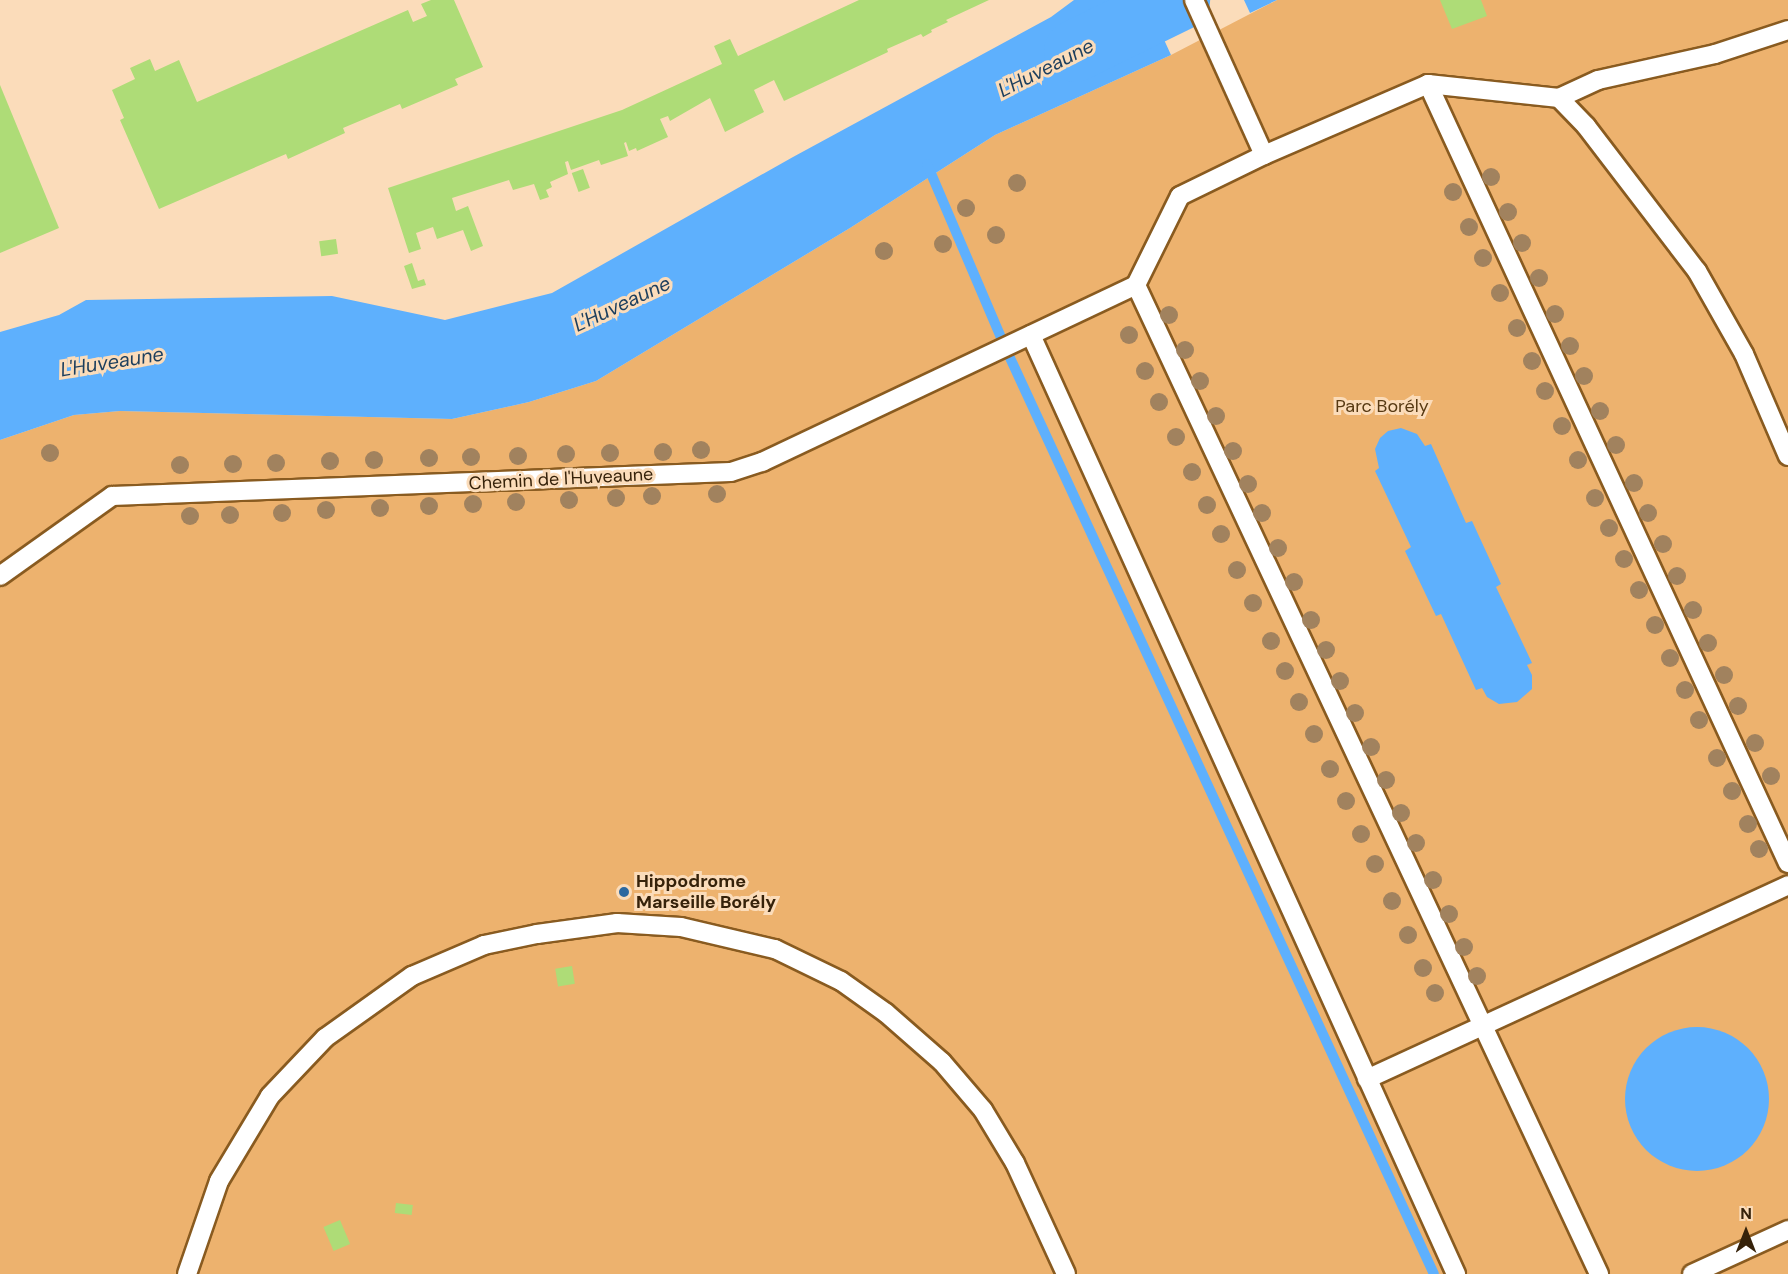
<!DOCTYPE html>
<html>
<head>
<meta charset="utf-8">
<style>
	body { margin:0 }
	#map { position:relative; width:1788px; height:1274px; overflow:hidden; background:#fbdcba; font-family:"DM Sans",sans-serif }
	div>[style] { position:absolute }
	.green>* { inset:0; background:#edb26e }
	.water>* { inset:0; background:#5eb0fd }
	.round { border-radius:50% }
	.stream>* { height:10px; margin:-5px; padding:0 5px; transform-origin:5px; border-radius:5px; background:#5eb0fd }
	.river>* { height:62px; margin:-31px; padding:0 31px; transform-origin:31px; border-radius:31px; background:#5eb0fd }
	.building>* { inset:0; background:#aedc77; transform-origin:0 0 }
	.roads { filter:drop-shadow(2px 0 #895b20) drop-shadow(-2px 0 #895b20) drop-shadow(0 2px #895b20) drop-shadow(0 -2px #895b20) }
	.lane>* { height:18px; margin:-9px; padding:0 9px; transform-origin:9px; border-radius:9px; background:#fff }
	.trees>* { width:18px; height:18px; margin:-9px; border-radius:50%; background:#a1825e }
	.dots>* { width:16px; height:16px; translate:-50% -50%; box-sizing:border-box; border:3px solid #fbdcba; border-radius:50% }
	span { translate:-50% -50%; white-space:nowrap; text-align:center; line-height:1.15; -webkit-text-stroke:6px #fbdcba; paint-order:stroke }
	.park-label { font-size:18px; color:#573912 }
	.street-label { font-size:18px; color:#36220a }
	.poi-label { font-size:18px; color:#36220a; font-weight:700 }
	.left { translate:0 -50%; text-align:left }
	.water-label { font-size:20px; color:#1c3e5d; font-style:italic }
	.north { position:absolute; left:1716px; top:1202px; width:60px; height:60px; -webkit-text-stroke:4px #fbdcba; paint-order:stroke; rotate:0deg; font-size:16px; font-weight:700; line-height:24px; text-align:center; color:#36220a }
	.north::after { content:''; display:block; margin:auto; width:21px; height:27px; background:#36220a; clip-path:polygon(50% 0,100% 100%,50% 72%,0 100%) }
</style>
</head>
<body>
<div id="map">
	<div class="green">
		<i style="clip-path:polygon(1277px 0,1788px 0,1788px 1274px,0 1274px,0 440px,74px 415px,120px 411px,452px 419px,529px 402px,596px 381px,850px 228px,995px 135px,1171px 55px)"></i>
	</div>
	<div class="water">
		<i style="clip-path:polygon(1074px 0,1146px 0,1171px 55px,995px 135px,850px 228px,596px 381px,529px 402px,452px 419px,120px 411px,74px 415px,0 440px,0 332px,59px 315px,86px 300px,332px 296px,445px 320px,552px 293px,793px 157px,1051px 17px)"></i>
		<i style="clip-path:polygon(1244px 0,1277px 0,1250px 13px)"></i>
		<i style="clip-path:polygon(1401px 428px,1417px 434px,1425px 446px,1431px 444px,1466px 523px,1472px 521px,1501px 584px,1496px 587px,1532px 663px,1527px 665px,1532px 675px,1532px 689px,1517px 702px,1499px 704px,1487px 697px,1482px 688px,1476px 690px,1441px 614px,1436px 616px,1405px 551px,1411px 547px,1375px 471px,1379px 468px,1375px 449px,1380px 438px,1388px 431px)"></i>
		<i class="round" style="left:1625px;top:1027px;width:144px;height:144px"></i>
	</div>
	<div class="stream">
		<i style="left:927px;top:164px;width:199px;rotate:66.9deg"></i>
		<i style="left:1005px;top:347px;width:1021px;rotate:65.17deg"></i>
	</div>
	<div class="river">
		<i style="left:1075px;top:51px;width:116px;rotate:-26.1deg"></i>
	</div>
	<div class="building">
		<i style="clip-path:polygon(431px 0,454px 0,483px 67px,455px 79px,458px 85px,402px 109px,400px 104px,343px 128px,345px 133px,288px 159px,286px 154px,159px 209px,120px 120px,124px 118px,112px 90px,135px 79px,130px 68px,150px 59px,155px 71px,179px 60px,197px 102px,408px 10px,413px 22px,427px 16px,421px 4px)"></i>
		<i style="clip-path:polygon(859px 0,989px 0,946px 20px,948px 22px,931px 30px,932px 32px,923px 37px,921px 34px,887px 49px,888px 52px,784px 101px,774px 80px,754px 90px,764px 112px,725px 132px,710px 98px,670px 121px,668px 116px,660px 119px,668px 137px,637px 151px,636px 148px,629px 151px,626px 142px,624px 143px,628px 156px,601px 165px,599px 160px,571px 170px,568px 161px,565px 162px,568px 174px,550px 182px,552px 187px,546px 190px,549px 197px,540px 200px,534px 184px,513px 190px,509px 180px,452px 198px,456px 211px,468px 206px,483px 246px,471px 251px,463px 230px,437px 239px,433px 227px,416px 233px,421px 249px,409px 253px,388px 188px,622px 110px,722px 64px,714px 46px,730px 39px,738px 56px)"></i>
		<i style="clip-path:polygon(1440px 0,1481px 0,1487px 16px,1452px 29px)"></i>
		<i style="clip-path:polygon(0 85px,59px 228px,0 253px)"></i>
		<i style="left:583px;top:169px;width:20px;height:12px;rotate:70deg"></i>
		<i style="left:336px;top:239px;width:15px;height:17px;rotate:82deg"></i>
		<i style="clip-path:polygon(412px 263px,418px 281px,424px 279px,426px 285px,412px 289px,404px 266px)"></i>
		<i style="left:572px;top:966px;width:18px;height:17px;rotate:81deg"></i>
		<i style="left:396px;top:1203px;width:17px;height:10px;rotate:7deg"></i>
		<i style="left:340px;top:1220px;width:26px;height:18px;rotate:67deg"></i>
	</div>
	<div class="roads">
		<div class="lane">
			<i style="left:1194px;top:0;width:170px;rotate:65.7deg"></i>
			<i style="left:1428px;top:84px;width:858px;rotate:65.2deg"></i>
			<i style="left:1559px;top:98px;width:39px;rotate:46deg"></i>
			<i style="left:1586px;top:126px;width:183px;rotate:52.6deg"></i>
			<i style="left:1697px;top:271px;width:95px;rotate:60.5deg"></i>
			<i style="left:1744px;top:354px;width:111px;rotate:66.7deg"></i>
			<i style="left:1136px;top:285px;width:1092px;rotate:64.91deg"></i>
			<i style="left:1031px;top:335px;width:1031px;rotate:65.65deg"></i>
			<i style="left:0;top:576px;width:138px;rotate:-35.5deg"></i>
			<i style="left:112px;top:496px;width:619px;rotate:-2.22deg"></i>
			<i style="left:731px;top:472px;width:33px;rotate:-18deg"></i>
			<i style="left:762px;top:462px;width:414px;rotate:-25.3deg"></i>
			<i style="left:1136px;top:285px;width:99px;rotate:-63.7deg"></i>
			<i style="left:1180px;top:196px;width:93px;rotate:-26deg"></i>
			<i style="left:1264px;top:155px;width:179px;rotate:-23.4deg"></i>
			<i style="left:1428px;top:84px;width:132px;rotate:6.1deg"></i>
			<i style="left:1559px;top:98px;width:43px;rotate:-24.8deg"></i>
			<i style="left:1598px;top:80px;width:120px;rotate:-12.5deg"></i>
			<i style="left:1715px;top:54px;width:77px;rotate:-18.2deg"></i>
			<i style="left:1367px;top:1079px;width:464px;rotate:-24.7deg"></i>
			<i style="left:187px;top:1274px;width:98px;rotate:-71deg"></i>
			<i style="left:219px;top:1181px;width:99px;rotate:-59deg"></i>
			<i style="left:270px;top:1096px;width:80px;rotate:-46.5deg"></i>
			<i style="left:325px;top:1038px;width:107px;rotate:-35.5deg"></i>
			<i style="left:412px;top:976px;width:78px;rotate:-23.3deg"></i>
			<i style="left:484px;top:945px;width:54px;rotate:-11.7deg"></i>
			<i style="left:537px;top:934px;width:81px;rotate:-7.8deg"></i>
			<i style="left:617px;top:923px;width:64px;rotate:3.6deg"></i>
			<i style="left:681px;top:927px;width:97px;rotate:13.2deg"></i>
			<i style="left:775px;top:949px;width:73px;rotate:25.9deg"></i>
			<i style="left:841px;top:981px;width:55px;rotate:35.4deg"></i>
			<i style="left:886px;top:1013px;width:74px;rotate:41.2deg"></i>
			<i style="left:942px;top:1062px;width:63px;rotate:49.5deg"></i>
			<i style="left:983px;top:1110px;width:62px;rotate:58.9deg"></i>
			<i style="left:1015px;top:1163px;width:122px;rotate:65.3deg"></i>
			<i style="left:1692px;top:1274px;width:106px;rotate:-24.6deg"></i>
		</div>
	</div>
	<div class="trees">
		<i style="left:1491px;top:177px"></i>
		<i style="left:1017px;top:183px"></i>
		<i style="left:1453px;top:192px"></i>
		<i style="left:966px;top:208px"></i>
		<i style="left:1508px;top:212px"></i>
		<i style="left:1469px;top:227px"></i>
		<i style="left:996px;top:235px"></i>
		<i style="left:1522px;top:243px"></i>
		<i style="left:943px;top:244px"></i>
		<i style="left:884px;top:251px"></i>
		<i style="left:1483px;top:258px"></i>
		<i style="left:1539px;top:278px"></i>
		<i style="left:1500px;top:293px"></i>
		<i style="left:1555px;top:314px"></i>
		<i style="left:1169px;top:315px"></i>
		<i style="left:1517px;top:328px"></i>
		<i style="left:1129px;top:335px"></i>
		<i style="left:1570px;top:346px"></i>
		<i style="left:1185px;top:350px"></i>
		<i style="left:1532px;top:361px"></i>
		<i style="left:1145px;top:371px"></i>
		<i style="left:1584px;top:376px"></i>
		<i style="left:1200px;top:381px"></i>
		<i style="left:1545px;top:391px"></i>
		<i style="left:1159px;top:402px"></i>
		<i style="left:1600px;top:411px"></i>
		<i style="left:1216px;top:416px"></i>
		<i style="left:1562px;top:426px"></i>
		<i style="left:1176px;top:437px"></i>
		<i style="left:1616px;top:445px"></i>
		<i style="left:701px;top:450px"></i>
		<i style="left:1233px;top:451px"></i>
		<i style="left:663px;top:452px"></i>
		<i style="left:50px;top:453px"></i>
		<i style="left:610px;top:453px"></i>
		<i style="left:566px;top:454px"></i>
		<i style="left:518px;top:456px"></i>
		<i style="left:471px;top:457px"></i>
		<i style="left:429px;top:458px"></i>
		<i style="left:374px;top:460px"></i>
		<i style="left:1578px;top:460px"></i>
		<i style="left:330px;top:461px"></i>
		<i style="left:276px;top:463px"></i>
		<i style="left:233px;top:464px"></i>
		<i style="left:180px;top:465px"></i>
		<i style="left:1192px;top:472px"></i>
		<i style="left:1634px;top:483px"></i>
		<i style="left:1248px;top:484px"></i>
		<i style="left:717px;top:494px"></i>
		<i style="left:652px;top:496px"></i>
		<i style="left:616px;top:498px"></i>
		<i style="left:1595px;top:498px"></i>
		<i style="left:569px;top:500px"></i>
		<i style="left:516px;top:502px"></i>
		<i style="left:473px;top:504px"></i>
		<i style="left:1207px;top:505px"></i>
		<i style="left:429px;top:506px"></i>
		<i style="left:380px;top:508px"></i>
		<i style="left:326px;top:510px"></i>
		<i style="left:282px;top:513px"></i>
		<i style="left:1262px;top:513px"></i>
		<i style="left:1648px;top:513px"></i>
		<i style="left:230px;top:515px"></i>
		<i style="left:190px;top:516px"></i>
		<i style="left:1609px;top:528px"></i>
		<i style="left:1221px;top:534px"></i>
		<i style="left:1663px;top:544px"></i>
		<i style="left:1278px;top:548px"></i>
		<i style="left:1624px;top:559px"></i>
		<i style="left:1237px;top:570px"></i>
		<i style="left:1677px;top:576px"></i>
		<i style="left:1294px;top:582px"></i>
		<i style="left:1639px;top:590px"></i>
		<i style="left:1253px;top:603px"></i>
		<i style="left:1693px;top:610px"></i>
		<i style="left:1311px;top:620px"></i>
		<i style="left:1655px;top:625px"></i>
		<i style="left:1271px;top:641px"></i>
		<i style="left:1708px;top:643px"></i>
		<i style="left:1326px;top:650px"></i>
		<i style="left:1670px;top:658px"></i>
		<i style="left:1285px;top:671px"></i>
		<i style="left:1724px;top:675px"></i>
		<i style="left:1340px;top:681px"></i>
		<i style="left:1685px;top:690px"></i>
		<i style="left:1299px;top:702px"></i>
		<i style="left:1738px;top:706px"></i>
		<i style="left:1355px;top:713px"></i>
		<i style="left:1699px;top:720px"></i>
		<i style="left:1314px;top:734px"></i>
		<i style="left:1755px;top:743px"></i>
		<i style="left:1371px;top:747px"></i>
		<i style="left:1717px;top:758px"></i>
		<i style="left:1330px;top:769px"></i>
		<i style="left:1771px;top:776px"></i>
		<i style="left:1386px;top:780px"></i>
		<i style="left:1732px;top:791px"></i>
		<i style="left:1346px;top:801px"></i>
		<i style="left:1401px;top:813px"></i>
		<i style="left:1748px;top:824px"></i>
		<i style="left:1361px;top:834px"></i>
		<i style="left:1416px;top:843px"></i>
		<i style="left:1759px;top:849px"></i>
		<i style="left:1375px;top:864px"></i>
		<i style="left:1433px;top:880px"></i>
		<i style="left:1392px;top:901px"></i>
		<i style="left:1449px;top:914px"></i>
		<i style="left:1408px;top:935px"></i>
		<i style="left:1464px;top:947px"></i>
		<i style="left:1423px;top:968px"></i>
		<i style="left:1477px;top:976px"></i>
		<i style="left:1435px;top:993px"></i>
	</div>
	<div class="dots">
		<i style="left:624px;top:892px;background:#2c689f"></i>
	</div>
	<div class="park-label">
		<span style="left:1382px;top:406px">Parc Borély</span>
	</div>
	<div class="street-label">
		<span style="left:561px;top:479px;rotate:-3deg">Chemin de l'Huveaune</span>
	</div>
	<div class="poi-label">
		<span class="left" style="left:636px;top:892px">Hippodrome<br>Marseille Borély</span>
	</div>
	<div class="water-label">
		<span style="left:1046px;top:68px;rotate:-27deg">L'Huveaune</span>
		<span style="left:622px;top:304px;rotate:-25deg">L'Huveaune</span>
		<span style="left:112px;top:362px;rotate:-9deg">L'Huveaune</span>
	</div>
	<div class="north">N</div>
</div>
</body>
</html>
